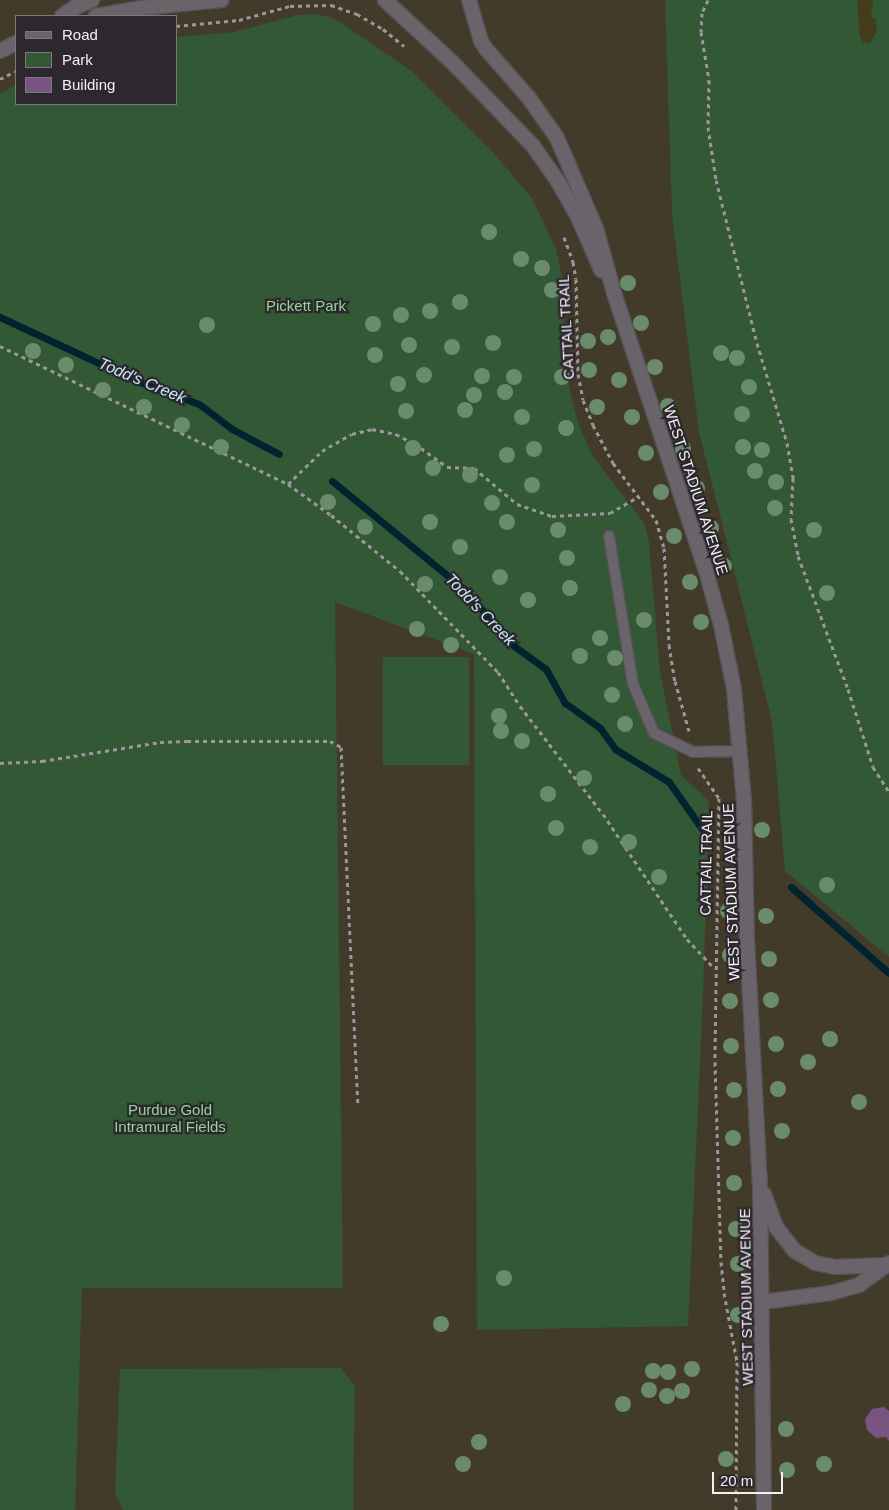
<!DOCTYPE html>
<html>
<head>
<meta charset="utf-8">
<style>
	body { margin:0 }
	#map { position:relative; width:889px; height:1510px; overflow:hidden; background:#373238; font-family:Arial,sans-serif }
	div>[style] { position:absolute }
	.education>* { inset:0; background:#433b2a }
	.green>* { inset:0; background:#335835; transform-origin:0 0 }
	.sand>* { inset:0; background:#443c1b }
	.stream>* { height:7px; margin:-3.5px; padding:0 3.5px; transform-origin:3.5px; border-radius:3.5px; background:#002330 }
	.building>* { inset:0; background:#795480 }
	.path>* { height:3px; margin-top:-1.5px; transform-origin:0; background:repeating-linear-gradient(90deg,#9c979c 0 4px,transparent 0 8px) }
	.roads { filter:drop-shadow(1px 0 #565157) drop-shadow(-1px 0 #565157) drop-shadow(0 1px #565157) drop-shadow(0 -1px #565157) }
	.service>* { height:10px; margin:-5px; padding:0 5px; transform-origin:5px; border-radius:5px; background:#69636a }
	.minor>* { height:14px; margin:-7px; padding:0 7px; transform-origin:7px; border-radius:7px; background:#69636a }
	.tertiary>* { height:14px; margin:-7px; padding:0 7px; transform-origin:7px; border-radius:7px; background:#69636a }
	.trees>* { width:16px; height:16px; margin:-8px; border-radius:50%; background:#6a8c6c }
	span { translate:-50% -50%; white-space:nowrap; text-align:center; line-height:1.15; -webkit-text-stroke:4.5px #2d282e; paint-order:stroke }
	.park-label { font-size:15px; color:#93d596 }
	.street-label { font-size:15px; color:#f3eff3 }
	.water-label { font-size:16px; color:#c5e9f9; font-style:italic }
	.legend { position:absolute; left:15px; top:15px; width:162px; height:90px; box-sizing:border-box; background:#2d282e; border:1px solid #7c787d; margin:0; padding:6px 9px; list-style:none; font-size:15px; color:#f3eff3 }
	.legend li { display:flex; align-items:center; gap:10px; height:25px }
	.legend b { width:25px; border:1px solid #7c787d }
	.scale { position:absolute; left:712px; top:1472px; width:71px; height:22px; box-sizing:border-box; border:2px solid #f3eff3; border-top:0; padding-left:6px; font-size:15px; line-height:18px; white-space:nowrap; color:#f3eff3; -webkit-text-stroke:4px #2d282e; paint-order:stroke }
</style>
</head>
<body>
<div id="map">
	<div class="education">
		<i style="clip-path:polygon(evenodd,0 0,889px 0,889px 1510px,0 1510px,0 0,16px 16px,176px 16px,176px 104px,16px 104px,16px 16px)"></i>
	</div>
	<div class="green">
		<i style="clip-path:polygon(665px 0,889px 0,889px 957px,785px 871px,772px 721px,699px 432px,672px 214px)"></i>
		<i style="clip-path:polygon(317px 14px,335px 19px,413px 72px,490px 149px,532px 198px,556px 249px,564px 287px,564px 334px,569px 387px,577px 420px,592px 455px,644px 523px,649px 542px,660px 672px,681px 775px,709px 801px,703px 995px,688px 1326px,477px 1330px,474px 654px,335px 602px,343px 1288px,82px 1288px,75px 1510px,0 1510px,0 94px,16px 85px,16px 104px,176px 104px,176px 37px,234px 32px,298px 15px)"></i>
		<i style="left:383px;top:657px;width:86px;height:108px"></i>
		<i style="clip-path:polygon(341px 1368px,355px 1386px,353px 1510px,123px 1510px,115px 1493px,120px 1369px)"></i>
	</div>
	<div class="sand">
		<i style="clip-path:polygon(857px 0,873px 0,871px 16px,876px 20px,877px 32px,870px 43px,863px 42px,860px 37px)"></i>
	</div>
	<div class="stream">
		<i style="left:0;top:317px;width:151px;rotate:25deg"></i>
		<i style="left:137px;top:381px;width:66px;rotate:20.4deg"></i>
		<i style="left:199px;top:404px;width:41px;rotate:37.1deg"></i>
		<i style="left:232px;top:429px;width:53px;rotate:28deg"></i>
		<i style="left:332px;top:481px;width:172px;rotate:39.3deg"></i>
		<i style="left:465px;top:590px;width:74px;rotate:48.8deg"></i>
		<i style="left:514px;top:646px;width:39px;rotate:36deg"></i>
		<i style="left:546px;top:669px;width:39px;rotate:61deg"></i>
		<i style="left:565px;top:703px;width:43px;rotate:35.5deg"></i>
		<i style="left:600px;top:728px;width:26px;rotate:54deg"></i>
		<i style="left:615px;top:749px;width:63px;rotate:31.4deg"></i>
		<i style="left:669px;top:782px;width:57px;rotate:54.9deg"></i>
		<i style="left:791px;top:887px;width:130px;rotate:41.3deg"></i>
	</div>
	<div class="building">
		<i style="clip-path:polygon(884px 1407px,889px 1411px,889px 1441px,886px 1437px,876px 1438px,867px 1430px,865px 1419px,872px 1409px)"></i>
	</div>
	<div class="path">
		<i style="left:708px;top:0;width:14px;rotate:115deg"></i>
		<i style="left:702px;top:13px;width:19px;rotate:93deg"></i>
		<i style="left:701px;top:32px;width:49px;rotate:80.5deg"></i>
		<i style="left:709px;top:80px;width:47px;rotate:91.2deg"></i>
		<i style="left:708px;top:127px;width:54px;rotate:81.4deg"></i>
		<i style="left:716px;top:180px;width:168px;rotate:75.9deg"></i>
		<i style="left:757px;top:343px;width:104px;rotate:73.3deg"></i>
		<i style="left:787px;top:443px;width:36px;rotate:80deg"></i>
		<i style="left:793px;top:478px;width:41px;rotate:92.8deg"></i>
		<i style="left:791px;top:519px;width:38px;rotate:79deg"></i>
		<i style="left:798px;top:556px;width:142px;rotate:69.4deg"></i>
		<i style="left:848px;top:689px;width:82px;rotate:72.2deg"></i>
		<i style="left:873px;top:767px;width:30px;rotate:57deg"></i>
		<i style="left:176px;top:26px;width:63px;rotate:-5.4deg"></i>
		<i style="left:239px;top:20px;width:53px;rotate:-15.4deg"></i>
		<i style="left:290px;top:6px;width:41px;rotate:-1.4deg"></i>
		<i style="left:331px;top:5px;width:28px;rotate:19deg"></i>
		<i style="left:357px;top:14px;width:30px;rotate:30deg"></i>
		<i style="left:383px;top:29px;width:27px;rotate:39deg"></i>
		<i style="left:0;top:79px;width:18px;rotate:-27deg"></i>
		<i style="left:564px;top:237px;width:27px;rotate:70deg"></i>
		<i style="left:573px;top:262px;width:17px;rotate:80deg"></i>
		<i style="left:576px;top:279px;width:95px;rotate:88.8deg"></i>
		<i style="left:578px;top:374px;width:26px;rotate:79deg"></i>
		<i style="left:583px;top:400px;width:27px;rotate:68deg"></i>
		<i style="left:593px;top:425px;width:43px;rotate:62.2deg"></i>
		<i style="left:613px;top:463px;width:71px;rotate:53deg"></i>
		<i style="left:656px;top:520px;width:29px;rotate:74deg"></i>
		<i style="left:664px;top:548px;width:97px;rotate:87deg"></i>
		<i style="left:669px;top:645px;width:36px;rotate:81deg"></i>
		<i style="left:675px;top:681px;width:52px;rotate:74.4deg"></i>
		<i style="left:0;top:346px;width:319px;rotate:25.6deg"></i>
		<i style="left:288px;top:484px;width:53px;rotate:35.8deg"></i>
		<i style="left:331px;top:515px;width:89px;rotate:39.1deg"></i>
		<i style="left:400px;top:571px;width:141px;rotate:45.9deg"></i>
		<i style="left:498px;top:672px;width:40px;rotate:57.1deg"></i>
		<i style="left:520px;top:706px;width:136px;rotate:52.5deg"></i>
		<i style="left:603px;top:814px;width:151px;rotate:56.1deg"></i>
		<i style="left:687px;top:939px;width:40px;rotate:47deg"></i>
		<i style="left:288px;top:484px;width:47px;rotate:-44.1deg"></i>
		<i style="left:322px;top:451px;width:34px;rotate:-30deg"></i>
		<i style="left:352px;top:434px;width:21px;rotate:-14deg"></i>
		<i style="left:372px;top:429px;width:25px;rotate:12deg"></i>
		<i style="left:396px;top:434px;width:29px;rotate:29deg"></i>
		<i style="left:421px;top:448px;width:32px;rotate:36deg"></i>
		<i style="left:447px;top:467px;width:27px;rotate:2deg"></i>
		<i style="left:474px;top:468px;width:56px;rotate:39.9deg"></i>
		<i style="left:517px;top:504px;width:37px;rotate:19deg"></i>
		<i style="left:552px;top:516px;width:58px;rotate:-3deg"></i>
		<i style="left:610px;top:513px;width:34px;rotate:-30deg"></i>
		<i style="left:0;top:763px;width:42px;rotate:-2.7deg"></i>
		<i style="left:42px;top:761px;width:120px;rotate:-9.1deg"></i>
		<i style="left:160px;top:742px;width:27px;rotate:-2deg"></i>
		<i style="left:187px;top:741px;width:143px"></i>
		<i style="left:330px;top:741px;width:13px;rotate:29deg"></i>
		<i style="left:341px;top:747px;width:356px;rotate:87.3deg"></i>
		<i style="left:698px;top:768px;width:37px;rotate:55deg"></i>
		<i style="left:719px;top:798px;width:264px;rotate:90.9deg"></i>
		<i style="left:715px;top:1062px;width:200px;rotate:88.3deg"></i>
		<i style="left:721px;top:1262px;width:31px;rotate:84deg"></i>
		<i style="left:724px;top:1293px;width:70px;rotate:79.3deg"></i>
		<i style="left:737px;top:1362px;width:148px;rotate:90.4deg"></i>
	</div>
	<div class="roads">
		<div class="service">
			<i style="left:609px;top:536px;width:150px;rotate:80.8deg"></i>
			<i style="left:633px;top:684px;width:53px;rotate:66.8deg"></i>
			<i style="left:654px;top:733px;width:43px;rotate:26deg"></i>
			<i style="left:693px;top:752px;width:48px;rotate:-1.2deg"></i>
		</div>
		<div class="minor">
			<i style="left:762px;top:1302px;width:70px;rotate:-7.4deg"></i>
			<i style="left:831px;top:1293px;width:29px;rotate:-16deg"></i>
			<i style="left:859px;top:1285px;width:37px;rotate:-36deg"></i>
		</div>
		<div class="tertiary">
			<i style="left:385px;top:0;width:91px;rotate:42.8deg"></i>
			<i style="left:452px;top:62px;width:117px;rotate:46deg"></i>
			<i style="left:533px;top:146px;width:42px;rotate:54.8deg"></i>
			<i style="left:557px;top:180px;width:43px;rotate:60.4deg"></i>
			<i style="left:578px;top:217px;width:58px;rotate:66.5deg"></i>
			<i style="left:469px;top:0;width:43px;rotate:73.7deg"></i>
			<i style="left:481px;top:41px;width:9px;rotate:58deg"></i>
			<i style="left:486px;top:49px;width:65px;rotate:48.7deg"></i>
			<i style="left:529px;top:98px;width:49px;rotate:55deg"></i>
			<i style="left:557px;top:138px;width:98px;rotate:66.6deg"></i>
			<i style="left:596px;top:228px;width:67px;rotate:74.5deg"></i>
			<i style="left:614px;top:293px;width:293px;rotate:71.7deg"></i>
			<i style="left:706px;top:571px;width:56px;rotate:74.5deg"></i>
			<i style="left:721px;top:625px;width:65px;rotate:78.5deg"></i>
			<i style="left:734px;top:689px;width:111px;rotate:84.9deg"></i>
			<i style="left:744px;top:800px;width:139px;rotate:88.8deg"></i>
			<i style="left:747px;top:939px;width:244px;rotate:87deg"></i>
			<i style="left:760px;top:1183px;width:327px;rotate:89.3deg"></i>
			<i style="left:62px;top:16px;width:14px;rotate:-34deg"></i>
			<i style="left:74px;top:8px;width:20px;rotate:-24deg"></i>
			<i style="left:96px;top:16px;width:46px;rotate:-10.1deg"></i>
			<i style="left:141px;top:8px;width:81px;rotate:-5.6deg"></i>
			<i style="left:0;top:51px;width:18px;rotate:-27deg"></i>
			<i style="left:764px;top:1194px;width:35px;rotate:70deg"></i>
			<i style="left:776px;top:1227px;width:31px;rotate:52deg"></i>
			<i style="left:795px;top:1251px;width:23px;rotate:31deg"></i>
			<i style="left:815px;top:1263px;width:20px;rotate:11deg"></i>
			<i style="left:835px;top:1267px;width:49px;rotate:-2.3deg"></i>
		</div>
	</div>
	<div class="trees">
		<i style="left:489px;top:232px"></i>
		<i style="left:521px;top:259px"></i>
		<i style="left:542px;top:268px"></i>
		<i style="left:628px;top:283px"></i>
		<i style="left:552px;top:290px"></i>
		<i style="left:460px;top:302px"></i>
		<i style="left:430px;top:311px"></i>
		<i style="left:401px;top:315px"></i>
		<i style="left:641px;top:323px"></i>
		<i style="left:373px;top:324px"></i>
		<i style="left:207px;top:325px"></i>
		<i style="left:608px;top:337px"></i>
		<i style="left:588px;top:341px"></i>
		<i style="left:493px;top:343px"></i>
		<i style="left:409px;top:345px"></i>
		<i style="left:452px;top:347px"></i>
		<i style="left:33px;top:351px"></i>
		<i style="left:721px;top:353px"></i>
		<i style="left:375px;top:355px"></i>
		<i style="left:737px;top:358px"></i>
		<i style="left:66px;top:365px"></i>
		<i style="left:655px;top:367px"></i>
		<i style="left:589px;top:370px"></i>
		<i style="left:424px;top:375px"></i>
		<i style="left:482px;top:376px"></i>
		<i style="left:514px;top:377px"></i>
		<i style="left:562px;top:377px"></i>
		<i style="left:619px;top:380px"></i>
		<i style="left:398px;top:384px"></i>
		<i style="left:749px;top:387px"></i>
		<i style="left:103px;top:390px"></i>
		<i style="left:505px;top:392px"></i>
		<i style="left:474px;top:395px"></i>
		<i style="left:668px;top:406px"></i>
		<i style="left:144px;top:407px"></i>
		<i style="left:597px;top:407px"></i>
		<i style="left:465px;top:410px"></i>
		<i style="left:406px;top:411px"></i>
		<i style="left:742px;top:414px"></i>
		<i style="left:522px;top:417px"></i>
		<i style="left:632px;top:417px"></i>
		<i style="left:182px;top:425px"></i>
		<i style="left:566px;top:428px"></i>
		<i style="left:221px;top:447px"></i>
		<i style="left:743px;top:447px"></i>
		<i style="left:413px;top:448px"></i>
		<i style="left:534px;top:449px"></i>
		<i style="left:683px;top:449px"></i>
		<i style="left:762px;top:450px"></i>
		<i style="left:646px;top:453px"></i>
		<i style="left:507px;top:455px"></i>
		<i style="left:433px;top:468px"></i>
		<i style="left:755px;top:471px"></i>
		<i style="left:470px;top:475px"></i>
		<i style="left:776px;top:482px"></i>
		<i style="left:532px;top:485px"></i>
		<i style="left:697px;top:488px"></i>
		<i style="left:661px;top:492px"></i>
		<i style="left:328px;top:502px"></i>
		<i style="left:492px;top:503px"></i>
		<i style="left:775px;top:508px"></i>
		<i style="left:430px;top:522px"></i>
		<i style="left:507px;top:522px"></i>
		<i style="left:365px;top:527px"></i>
		<i style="left:711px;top:528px"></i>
		<i style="left:558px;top:530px"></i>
		<i style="left:814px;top:530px"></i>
		<i style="left:674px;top:536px"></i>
		<i style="left:460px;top:547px"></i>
		<i style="left:567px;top:558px"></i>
		<i style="left:724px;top:566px"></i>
		<i style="left:500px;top:577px"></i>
		<i style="left:690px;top:582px"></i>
		<i style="left:425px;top:584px"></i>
		<i style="left:570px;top:588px"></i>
		<i style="left:827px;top:593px"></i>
		<i style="left:528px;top:600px"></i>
		<i style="left:644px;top:620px"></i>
		<i style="left:701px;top:622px"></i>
		<i style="left:417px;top:629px"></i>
		<i style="left:600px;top:638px"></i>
		<i style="left:451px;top:645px"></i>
		<i style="left:580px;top:656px"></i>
		<i style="left:615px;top:658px"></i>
		<i style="left:612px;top:695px"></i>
		<i style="left:499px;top:716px"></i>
		<i style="left:625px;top:724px"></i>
		<i style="left:501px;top:731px"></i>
		<i style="left:522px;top:741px"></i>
		<i style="left:584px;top:778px"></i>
		<i style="left:548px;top:794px"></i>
		<i style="left:556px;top:828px"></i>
		<i style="left:762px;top:830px"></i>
		<i style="left:629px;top:842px"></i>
		<i style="left:590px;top:847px"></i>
		<i style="left:659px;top:877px"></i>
		<i style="left:827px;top:885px"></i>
		<i style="left:728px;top:911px"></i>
		<i style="left:766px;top:916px"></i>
		<i style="left:730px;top:955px"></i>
		<i style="left:769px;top:959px"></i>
		<i style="left:771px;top:1000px"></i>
		<i style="left:730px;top:1001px"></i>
		<i style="left:830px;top:1039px"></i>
		<i style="left:776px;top:1044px"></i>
		<i style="left:731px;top:1046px"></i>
		<i style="left:808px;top:1062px"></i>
		<i style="left:778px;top:1089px"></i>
		<i style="left:734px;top:1090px"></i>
		<i style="left:859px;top:1102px"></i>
		<i style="left:782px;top:1131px"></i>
		<i style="left:733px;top:1138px"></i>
		<i style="left:734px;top:1183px"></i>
		<i style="left:736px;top:1229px"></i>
		<i style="left:738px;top:1264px"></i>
		<i style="left:504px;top:1278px"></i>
		<i style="left:738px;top:1315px"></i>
		<i style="left:441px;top:1324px"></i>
		<i style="left:692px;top:1369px"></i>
		<i style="left:653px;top:1371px"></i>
		<i style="left:668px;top:1372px"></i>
		<i style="left:649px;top:1390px"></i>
		<i style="left:682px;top:1391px"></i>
		<i style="left:667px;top:1396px"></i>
		<i style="left:623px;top:1404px"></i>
		<i style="left:786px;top:1429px"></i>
		<i style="left:479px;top:1442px"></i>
		<i style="left:726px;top:1459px"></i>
		<i style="left:463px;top:1464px"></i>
		<i style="left:824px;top:1464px"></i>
		<i style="left:787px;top:1470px"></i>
	</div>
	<div class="park-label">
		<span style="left:306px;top:306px">Pickett Park</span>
		<span style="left:170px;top:1118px">Purdue Gold<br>Intramural Fields</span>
	</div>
	<div class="street-label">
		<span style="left:566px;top:327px;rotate:-93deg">CATTAIL TRAIL</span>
		<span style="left:696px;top:490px;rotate:72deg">WEST STADIUM AVENUE</span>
		<span style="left:706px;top:863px;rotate:-89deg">CATTAIL TRAIL</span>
		<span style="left:731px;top:892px;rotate:-92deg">WEST STADIUM AVENUE</span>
		<span style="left:746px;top:1297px;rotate:-91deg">WEST STADIUM AVENUE</span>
	</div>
	<div class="water-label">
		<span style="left:142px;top:381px;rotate:23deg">Todd's Creek</span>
		<span style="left:480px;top:610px;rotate:46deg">Todd's Creek</span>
	</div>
	<ul class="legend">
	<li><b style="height:6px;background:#69636a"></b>Road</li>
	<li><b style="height:14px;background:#335835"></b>Park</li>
	<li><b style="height:14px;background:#795480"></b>Building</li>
	</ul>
	<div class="scale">20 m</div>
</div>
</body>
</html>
